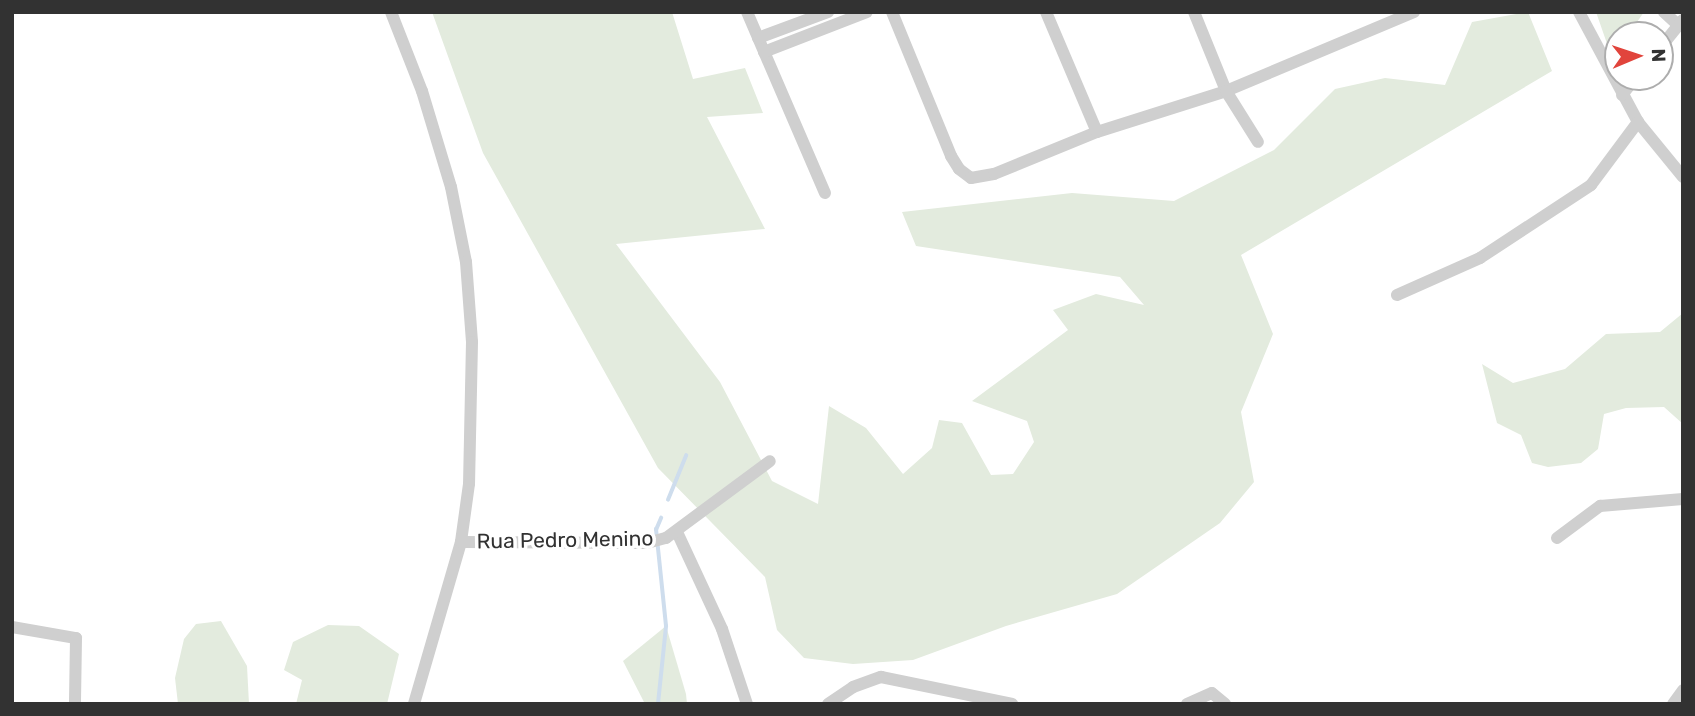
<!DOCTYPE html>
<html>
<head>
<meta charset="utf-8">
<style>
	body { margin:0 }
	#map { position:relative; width:1695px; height:716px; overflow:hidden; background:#fff; font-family:Rubik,sans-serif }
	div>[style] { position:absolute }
	.green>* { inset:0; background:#e3ebde }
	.stream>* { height:3.5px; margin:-1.75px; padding:0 1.75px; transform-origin:1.75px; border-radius:1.75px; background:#cedded }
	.minor>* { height:12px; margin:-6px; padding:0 6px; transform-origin:6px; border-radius:6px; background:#cfcfcf }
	span { translate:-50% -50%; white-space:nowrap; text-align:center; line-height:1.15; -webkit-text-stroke:7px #fff; paint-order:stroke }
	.street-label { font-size:21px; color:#323232 }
	.frame { position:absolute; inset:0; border:14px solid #323232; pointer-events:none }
	.north { position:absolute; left:1604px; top:21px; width:70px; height:70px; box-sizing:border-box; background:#fff; border:2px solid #adadad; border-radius:50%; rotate:88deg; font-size:19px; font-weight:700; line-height:28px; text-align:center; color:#323232 }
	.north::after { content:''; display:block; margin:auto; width:24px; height:32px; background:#e1443c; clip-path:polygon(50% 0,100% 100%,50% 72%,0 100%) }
</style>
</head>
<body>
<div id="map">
	<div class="green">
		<i style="clip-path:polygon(432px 12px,672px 12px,693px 79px,745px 68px,763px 113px,707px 117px,765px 229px,616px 244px,720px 382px,772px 481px,818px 504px,829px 406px,866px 428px,903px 474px,932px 448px,939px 420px,962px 423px,991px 475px,1013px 474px,1034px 442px,1027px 421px,972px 401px,1068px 330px,1053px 310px,1096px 294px,1144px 305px,1120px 277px,916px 246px,902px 212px,1072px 193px,1174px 201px,1274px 150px,1335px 89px,1385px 78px,1445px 85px,1472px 22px,1528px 12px,1552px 71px,1241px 255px,1273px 334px,1241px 412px,1254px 482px,1220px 523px,1117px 594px,1006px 626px,913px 660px,853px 664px,804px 658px,777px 630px,765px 577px,658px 468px,483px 153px)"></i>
		<i style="clip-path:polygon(1596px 12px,1644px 12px,1628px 35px,1618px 35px,1618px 50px,1612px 58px)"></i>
		<i style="clip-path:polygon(1683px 313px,1683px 424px,1664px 407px,1626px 408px,1604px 414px,1598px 449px,1581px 463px,1548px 467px,1532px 463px,1521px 435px,1497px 423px,1482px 364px,1513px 383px,1565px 369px,1606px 334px,1660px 332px)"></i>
		<i style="clip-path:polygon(221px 621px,247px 666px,249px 704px,178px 704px,175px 678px,184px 639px,196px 624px)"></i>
		<i style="clip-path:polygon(328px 625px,359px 626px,399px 654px,387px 704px,296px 704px,302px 680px,284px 670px,293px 642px)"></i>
		<i style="clip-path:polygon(666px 626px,686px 694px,687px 704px,645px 704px,623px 661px)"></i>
	</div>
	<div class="stream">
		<i style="left:668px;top:500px;width:48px;rotate:-67.8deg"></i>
		<i style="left:658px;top:704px;width:78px;rotate:-84.1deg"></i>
		<i style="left:666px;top:626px;width:97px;rotate:-95.9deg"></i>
		<i style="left:656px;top:530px;width:13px;rotate:-67deg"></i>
	</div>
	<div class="minor">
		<i style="left:391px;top:12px;width:85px;rotate:68.6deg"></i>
		<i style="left:422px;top:91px;width:100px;rotate:73.2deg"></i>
		<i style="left:451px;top:187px;width:76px;rotate:78.7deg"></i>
		<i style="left:466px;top:262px;width:80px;rotate:85.7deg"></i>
		<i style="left:472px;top:342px;width:142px;rotate:91.2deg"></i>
		<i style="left:469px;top:484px;width:59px;rotate:97.9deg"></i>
		<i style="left:461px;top:542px;width:169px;rotate:106.2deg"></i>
		<i style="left:747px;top:12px;width:197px;rotate:66.7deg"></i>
		<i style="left:892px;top:12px;width:156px;rotate:67.7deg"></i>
		<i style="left:951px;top:156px;width:15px;rotate:58deg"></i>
		<i style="left:959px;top:169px;width:15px;rotate:37deg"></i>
		<i style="left:971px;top:178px;width:23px;rotate:-10deg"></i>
		<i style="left:994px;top:174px;width:111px;rotate:-22.2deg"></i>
		<i style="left:1097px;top:132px;width:135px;rotate:-17.6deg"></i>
		<i style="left:1226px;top:91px;width:204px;rotate:-22.8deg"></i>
		<i style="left:1046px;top:12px;width:130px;rotate:67deg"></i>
		<i style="left:1194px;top:12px;width:85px;rotate:67.9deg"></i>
		<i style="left:1226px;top:91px;width:60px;rotate:57.9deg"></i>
		<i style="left:1579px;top:12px;width:125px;rotate:61.8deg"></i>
		<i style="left:1638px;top:122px;width:71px;rotate:50.7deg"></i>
		<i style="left:1664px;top:12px;width:19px;rotate:43deg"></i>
		<i style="left:758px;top:38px;width:75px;rotate:-20.4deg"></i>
		<i style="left:1660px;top:48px;width:36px;rotate:-51deg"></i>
		<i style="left:764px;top:52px;width:110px;rotate:-21.2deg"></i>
		<i style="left:1622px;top:95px;width:23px;rotate:-52deg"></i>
		<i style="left:1397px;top:295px;width:91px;rotate:-24deg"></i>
		<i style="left:1480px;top:258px;width:133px;rotate:-33.3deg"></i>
		<i style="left:1591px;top:185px;width:79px;rotate:-53.3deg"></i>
		<i style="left:677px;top:532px;width:107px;rotate:65.1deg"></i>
		<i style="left:722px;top:629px;width:79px;rotate:71.6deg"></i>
		<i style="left:1557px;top:538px;width:54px;rotate:-36.7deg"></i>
		<i style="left:1600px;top:506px;width:83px;rotate:-4.8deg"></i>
		<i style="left:461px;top:542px;width:186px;rotate:0.3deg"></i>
		<i style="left:647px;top:543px;width:20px;rotate:-15deg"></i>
		<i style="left:666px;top:538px;width:129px;rotate:-36.5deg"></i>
		<i style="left:12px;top:627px;width:65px;rotate:9.8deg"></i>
		<i style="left:76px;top:638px;width:66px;rotate:90.9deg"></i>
		<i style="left:828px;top:704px;width:30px;rotate:-34deg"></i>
		<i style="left:853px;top:687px;width:30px;rotate:-20deg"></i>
		<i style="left:881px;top:677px;width:134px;rotate:11.6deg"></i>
		<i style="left:1187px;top:704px;width:27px;rotate:-24deg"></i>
		<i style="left:1212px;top:693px;width:17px;rotate:40deg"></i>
		<i style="left:1673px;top:704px;width:17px;rotate:-54deg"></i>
	</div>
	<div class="street-label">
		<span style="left:565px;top:540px;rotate:-1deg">Rua Pedro Menino</span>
	</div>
	<div class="frame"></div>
	<div class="north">N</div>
</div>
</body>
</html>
